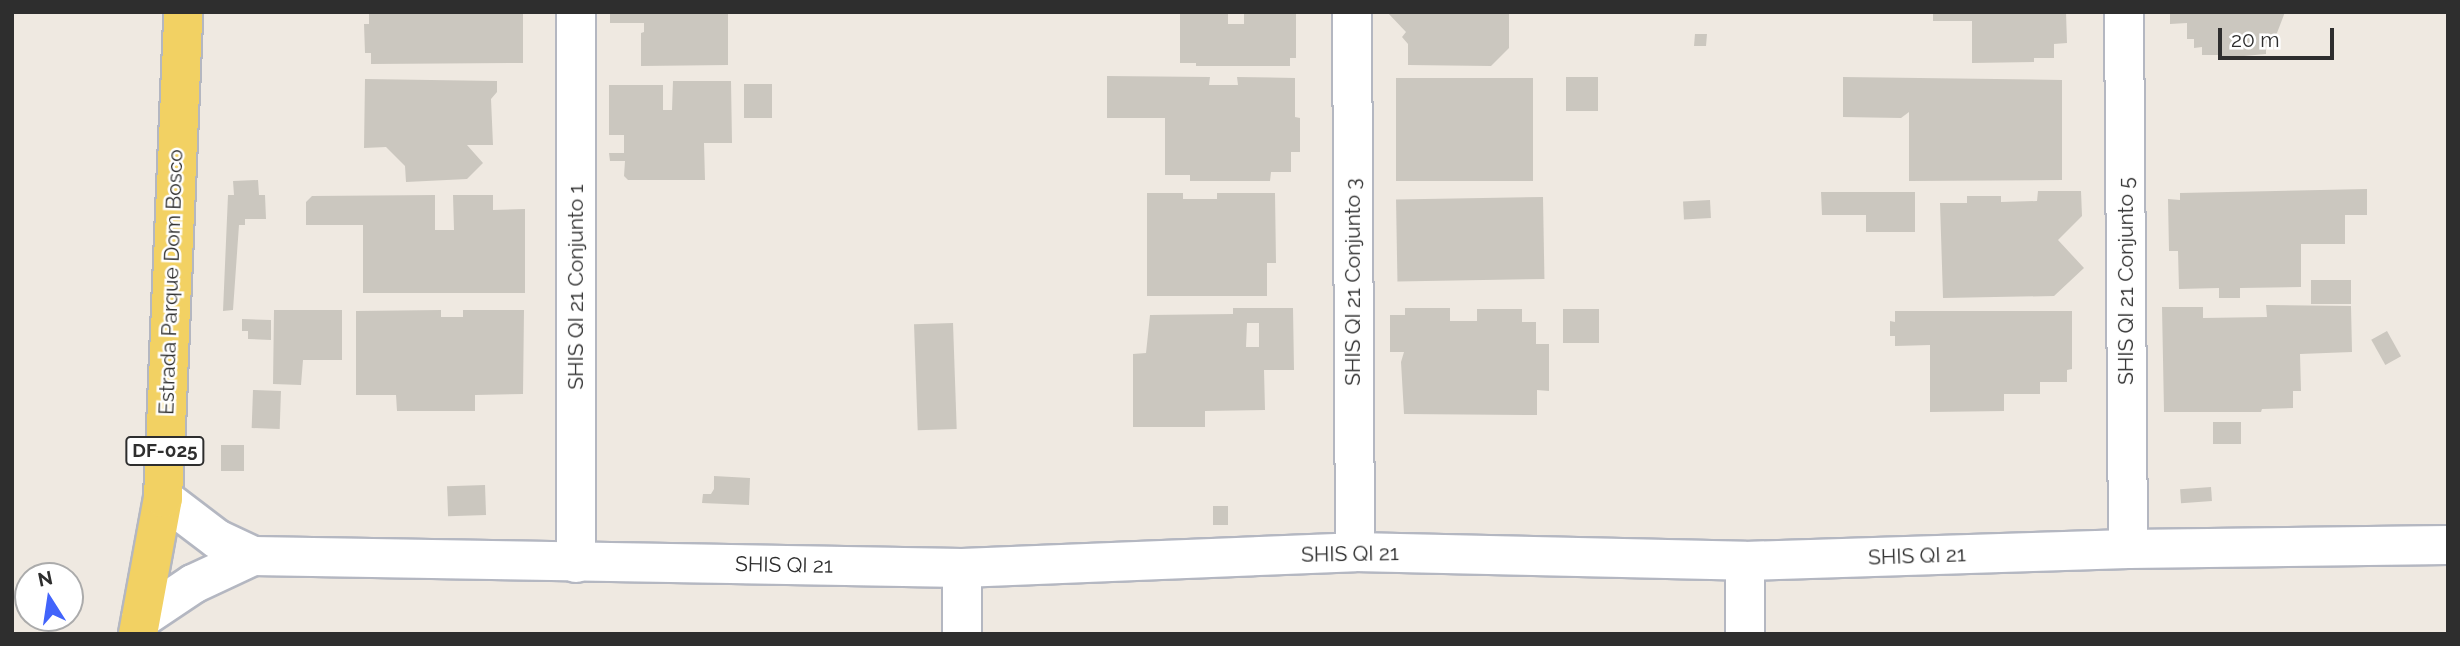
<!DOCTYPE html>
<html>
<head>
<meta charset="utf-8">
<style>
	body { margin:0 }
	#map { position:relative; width:2460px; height:646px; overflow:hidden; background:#efe9e1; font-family:Raleway,sans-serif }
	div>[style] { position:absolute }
	.building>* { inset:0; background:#cbc7bf; transform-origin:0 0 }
	.roads { filter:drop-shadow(2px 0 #b4b7c1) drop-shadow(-2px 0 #b4b7c1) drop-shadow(0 2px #b4b7c1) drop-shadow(0 -2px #b4b7c1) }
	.minor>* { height:38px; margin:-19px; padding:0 19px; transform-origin:19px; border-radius:19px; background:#fff }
	.major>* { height:38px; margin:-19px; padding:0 19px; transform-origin:19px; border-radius:19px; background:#f2d163 }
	span { translate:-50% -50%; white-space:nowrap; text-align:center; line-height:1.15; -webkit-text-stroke:5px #fff; paint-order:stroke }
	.shield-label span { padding:2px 5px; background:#fff; border:2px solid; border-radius:5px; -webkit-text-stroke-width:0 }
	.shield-label { font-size:19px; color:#2e2e2e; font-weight:700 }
	.street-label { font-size:21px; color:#2e2e2e }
	.frame { position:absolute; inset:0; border:14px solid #2e2e2e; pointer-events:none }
	.north { position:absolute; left:14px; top:562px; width:70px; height:70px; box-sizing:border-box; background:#fff; border:2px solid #ababab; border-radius:50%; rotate:348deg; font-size:19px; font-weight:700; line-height:28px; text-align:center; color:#2e2e2e }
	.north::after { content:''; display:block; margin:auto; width:24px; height:32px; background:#4264fb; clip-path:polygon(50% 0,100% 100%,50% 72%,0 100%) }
	.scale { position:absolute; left:2218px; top:28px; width:116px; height:32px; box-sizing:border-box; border:4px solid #2e2e2e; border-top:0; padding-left:9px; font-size:21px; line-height:24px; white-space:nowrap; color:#2e2e2e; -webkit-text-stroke:5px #fff; paint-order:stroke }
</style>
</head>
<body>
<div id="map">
	<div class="building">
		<i style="clip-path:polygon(369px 12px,523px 12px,523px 63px,371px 64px,371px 53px,365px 53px,364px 24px,369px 24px)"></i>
		<i style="clip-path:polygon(610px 12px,728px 12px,728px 65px,641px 66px,641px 33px,644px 32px,644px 23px,610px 23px)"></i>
		<i style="clip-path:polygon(1180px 12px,1228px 12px,1228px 24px,1244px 24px,1244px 12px,1296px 12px,1296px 58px,1290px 58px,1290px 66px,1196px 66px,1196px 63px,1180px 63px)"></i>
		<i style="clip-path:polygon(1387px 12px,1509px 12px,1509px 48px,1491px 66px,1408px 65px,1408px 44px,1402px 37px,1406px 32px)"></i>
		<i style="clip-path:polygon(1933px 12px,2066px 12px,2067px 43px,2054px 44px,2054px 58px,2034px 58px,2034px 62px,1972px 63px,1972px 21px,1933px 21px)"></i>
		<i style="clip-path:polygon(2170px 12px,2285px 12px,2277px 33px,2266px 44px,2266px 54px,2222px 58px,2222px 55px,2202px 55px,2202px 47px,2194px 48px,2194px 39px,2187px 39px,2187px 23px,2170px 24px)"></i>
		<i style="clip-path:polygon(1695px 34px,1707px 34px,1706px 46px,1694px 46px)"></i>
		<i style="clip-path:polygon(1107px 76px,1210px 77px,1209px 85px,1238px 85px,1237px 77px,1295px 78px,1295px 117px,1300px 118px,1300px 152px,1291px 152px,1291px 172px,1271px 172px,1270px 181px,1190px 181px,1190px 175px,1165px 175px,1165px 118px,1107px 118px)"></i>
		<i style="left:1566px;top:77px;width:32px;height:34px"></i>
		<i style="clip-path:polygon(1843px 77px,2062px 80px,2062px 180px,1909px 181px,1909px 112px,1901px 118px,1843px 117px)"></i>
		<i style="left:1396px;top:78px;width:137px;height:103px"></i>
		<i style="clip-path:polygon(365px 79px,497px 81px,497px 92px,491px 99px,493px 145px,467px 145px,483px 163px,467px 179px,406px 182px,405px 166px,386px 147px,364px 148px)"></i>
		<i style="clip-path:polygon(673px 81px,731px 81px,732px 143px,704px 143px,705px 180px,628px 180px,624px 176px,625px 161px,610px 161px,609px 153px,624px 153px,624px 135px,609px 135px,609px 85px,663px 85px,663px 110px,672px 110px)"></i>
		<i style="left:744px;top:84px;width:28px;height:34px"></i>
		<i style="clip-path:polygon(258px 180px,259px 195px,265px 195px,266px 219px,245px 219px,245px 225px,239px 225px,233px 310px,223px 311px,228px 195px,234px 195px,233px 181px)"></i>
		<i style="clip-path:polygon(2367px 189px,2367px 215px,2345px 215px,2345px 244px,2301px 244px,2301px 287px,2240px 288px,2240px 298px,2219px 298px,2219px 288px,2179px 289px,2178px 251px,2169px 251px,2168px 199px,2180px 200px,2180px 193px)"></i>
		<i style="clip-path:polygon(2038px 191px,2081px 191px,2082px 216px,2058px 240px,2084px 268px,2054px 296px,1943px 298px,1940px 203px,1967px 203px,1967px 196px,2001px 196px,2001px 202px,2037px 201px)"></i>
		<i style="clip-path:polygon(1821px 192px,1915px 192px,1915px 232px,1866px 232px,1866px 215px,1822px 215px)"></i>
		<i style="clip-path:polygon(1147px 193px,1183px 193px,1183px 199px,1217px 199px,1217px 193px,1275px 193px,1276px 263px,1267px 263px,1267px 296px,1147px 296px)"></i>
		<i style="clip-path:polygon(435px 195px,435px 230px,454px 230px,453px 195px,493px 195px,493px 210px,525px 209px,525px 293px,363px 293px,363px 225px,306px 225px,306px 202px,312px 196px)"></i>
		<i style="left:1543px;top:197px;width:82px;height:147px;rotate:89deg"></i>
		<i style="left:1710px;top:200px;width:18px;height:27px;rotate:87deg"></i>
		<i style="left:2311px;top:280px;width:40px;height:24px"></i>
		<i style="clip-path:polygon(2266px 305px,2351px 306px,2352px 352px,2300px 354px,2301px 391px,2293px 391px,2293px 408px,2262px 409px,2261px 412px,2164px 412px,2162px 307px,2203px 307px,2203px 318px,2267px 317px)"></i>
		<i style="clip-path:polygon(evenodd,1233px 308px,1293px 308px,1294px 370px,1264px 370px,1265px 410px,1205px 411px,1205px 427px,1133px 427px,1133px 354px,1146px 353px,1150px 315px,1233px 314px,1233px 308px,1247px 323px,1259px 323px,1259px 347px,1246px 347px,1247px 323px)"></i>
		<i style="clip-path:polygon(1405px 308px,1450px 308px,1450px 321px,1477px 321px,1477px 309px,1522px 309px,1522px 322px,1536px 322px,1536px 344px,1549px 344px,1549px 391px,1537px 390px,1537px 415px,1404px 414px,1401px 362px,1404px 352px,1390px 352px,1390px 315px,1405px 315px)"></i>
		<i style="left:1563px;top:309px;width:36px;height:34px"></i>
		<i style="clip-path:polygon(274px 310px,342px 310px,342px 360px,303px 360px,301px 385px,273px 384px)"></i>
		<i style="clip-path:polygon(441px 310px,441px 317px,463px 317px,463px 310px,524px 310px,523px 394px,475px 395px,475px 411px,397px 411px,396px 395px,356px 395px,356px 311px)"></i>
		<i style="clip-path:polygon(1895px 311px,2072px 311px,2072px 369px,2067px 370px,2067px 382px,2040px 382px,2040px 394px,2004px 394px,2004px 411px,1930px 412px,1930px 345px,1895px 346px,1895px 336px,1890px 336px,1890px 321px,1895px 322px)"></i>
		<i style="clip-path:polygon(242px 319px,271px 320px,271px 340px,248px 339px,248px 331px,242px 331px)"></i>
		<i style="left:953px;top:323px;width:106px;height:39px;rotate:88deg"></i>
		<i style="left:2387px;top:331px;width:29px;height:18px;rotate:61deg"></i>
		<i style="left:253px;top:390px;width:28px;height:38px;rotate:2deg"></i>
		<i style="left:2241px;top:422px;width:22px;height:28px;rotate:90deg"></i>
		<i style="left:221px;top:445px;width:23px;height:26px"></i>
		<i style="clip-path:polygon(714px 476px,750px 478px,749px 505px,702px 503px,703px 494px,711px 494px,714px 489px)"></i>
		<i style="left:485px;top:485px;width:30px;height:38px;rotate:88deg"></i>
		<i style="left:2211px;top:487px;width:14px;height:31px;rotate:86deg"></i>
		<i style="left:1213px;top:506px;width:15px;height:19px"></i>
	</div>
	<div class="roads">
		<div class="minor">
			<i style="left:576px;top:12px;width:551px;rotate:90deg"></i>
			<i style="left:1352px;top:12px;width:540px;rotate:89.68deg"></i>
			<i style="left:2124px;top:12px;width:537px;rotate:89.57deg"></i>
			<i style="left:163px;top:498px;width:68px;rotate:37.2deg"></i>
			<i style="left:217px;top:539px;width:40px;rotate:25deg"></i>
			<i style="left:253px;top:556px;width:709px;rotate:0.97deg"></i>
			<i style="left:962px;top:568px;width:393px;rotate:-2.3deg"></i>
			<i style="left:1355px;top:552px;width:390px;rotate:1.3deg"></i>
			<i style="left:1745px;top:561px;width:383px;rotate:-1.8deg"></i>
			<i style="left:2128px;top:549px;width:320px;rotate:-0.7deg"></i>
			<i style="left:1745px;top:561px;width:73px;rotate:90deg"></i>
			<i style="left:962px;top:568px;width:66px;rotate:90deg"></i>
			<i style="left:141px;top:619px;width:63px;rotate:-33.9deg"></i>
			<i style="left:193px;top:584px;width:66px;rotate:-25deg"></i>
		</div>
		<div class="major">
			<i style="left:138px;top:634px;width:138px;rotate:-79.6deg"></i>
			<i style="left:163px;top:498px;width:486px;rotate:-87.6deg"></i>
		</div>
	</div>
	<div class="shield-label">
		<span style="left:165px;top:451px">DF-025</span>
	</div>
	<div class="street-label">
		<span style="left:2126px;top:281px;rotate:-90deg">SHIS QI 21 Conjunto 5</span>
		<span style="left:171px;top:282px;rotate:-88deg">Estrada Parque Dom Bosco</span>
		<span style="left:1353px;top:282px;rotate:-90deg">SHIS QI 21 Conjunto 3</span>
		<span style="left:576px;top:287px;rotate:-90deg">SHIS QI 21 Conjunto 1</span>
		<span style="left:1350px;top:554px;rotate:-1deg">SHIS QI 21</span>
		<span style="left:1917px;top:556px;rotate:-2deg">SHIS QI 21</span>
		<span style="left:784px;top:565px;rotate:1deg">SHIS QI 21</span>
	</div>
	<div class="frame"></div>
	<div class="north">N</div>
	<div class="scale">20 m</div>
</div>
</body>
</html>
